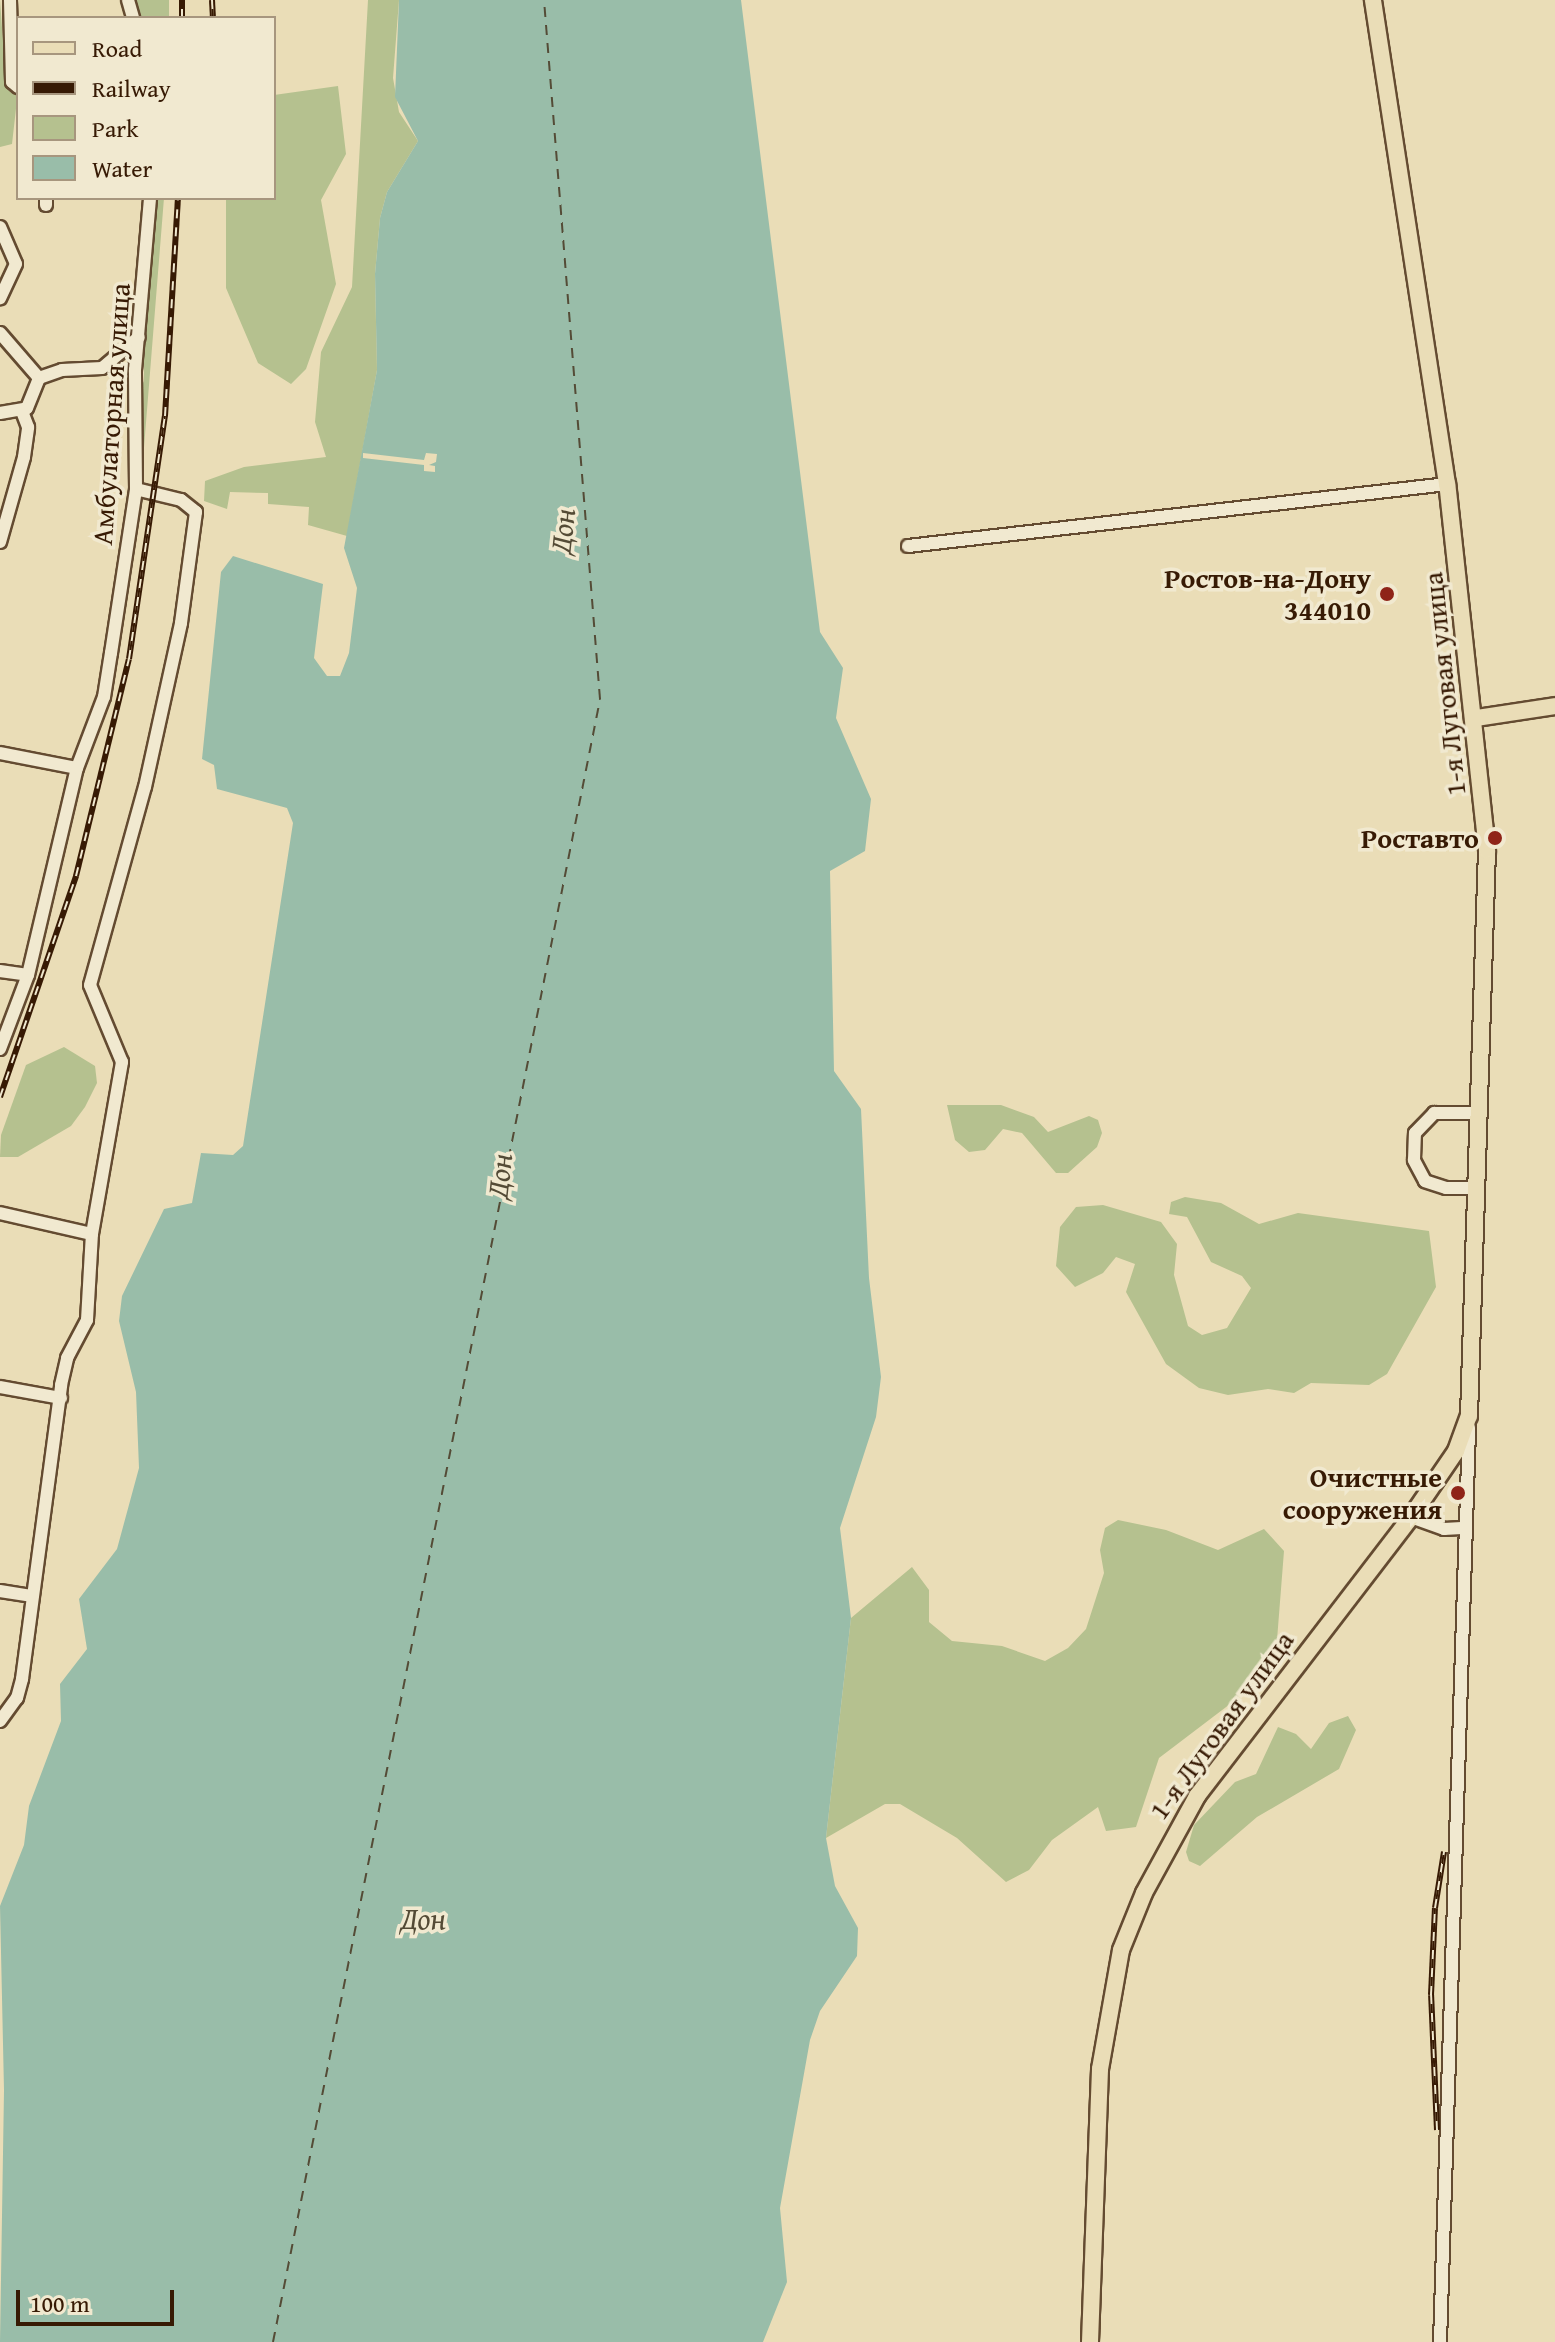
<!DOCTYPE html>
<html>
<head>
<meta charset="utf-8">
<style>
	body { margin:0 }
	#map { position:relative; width:1555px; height:2342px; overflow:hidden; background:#eaddb7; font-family:"Gentium Book Plus",serif }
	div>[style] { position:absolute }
	.green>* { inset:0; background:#b5c18f; transform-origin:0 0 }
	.water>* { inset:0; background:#99bda9 }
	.pier>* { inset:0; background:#eaddb7 }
	.ferry>* { height:2px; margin-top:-1px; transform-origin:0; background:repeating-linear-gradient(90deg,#544b36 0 10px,transparent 0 18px) }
	.roads { filter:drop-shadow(2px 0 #644b31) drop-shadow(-2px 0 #644b31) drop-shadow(0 2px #644b31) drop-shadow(0 -2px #644b31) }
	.minor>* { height:12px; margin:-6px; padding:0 6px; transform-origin:6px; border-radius:6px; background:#f1e9d0 }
	.major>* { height:16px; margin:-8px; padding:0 8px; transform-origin:8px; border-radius:8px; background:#eaddb7 }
	.rail>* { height:6px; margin-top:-3px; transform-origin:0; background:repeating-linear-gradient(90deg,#f1e9d0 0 9px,#371a04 0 18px); box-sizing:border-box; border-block:2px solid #371a04 }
	.dots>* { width:22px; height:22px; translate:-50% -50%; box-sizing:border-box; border:4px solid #f1e9d0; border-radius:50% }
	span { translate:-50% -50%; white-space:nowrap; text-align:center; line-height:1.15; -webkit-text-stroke:7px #f1e9d0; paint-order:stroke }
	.street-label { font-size:28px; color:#371a04 }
	.poi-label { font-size:28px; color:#371a04; font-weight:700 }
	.right { translate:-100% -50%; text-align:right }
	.water-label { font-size:30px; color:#544b36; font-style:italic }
	.legend { position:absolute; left:16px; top:16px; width:260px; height:184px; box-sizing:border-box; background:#f1e9d0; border:2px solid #a7967e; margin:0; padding:10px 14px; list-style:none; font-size:24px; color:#371a04 }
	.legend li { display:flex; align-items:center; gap:16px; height:40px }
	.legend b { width:40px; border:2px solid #a7967e }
	.scale { position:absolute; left:16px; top:2290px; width:158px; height:36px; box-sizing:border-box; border:4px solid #371a04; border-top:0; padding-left:10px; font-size:24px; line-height:28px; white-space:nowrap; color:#371a04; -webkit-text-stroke:6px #f1e9d0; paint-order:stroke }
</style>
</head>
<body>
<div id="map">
	<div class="green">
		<i style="clip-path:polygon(0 0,6px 83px,18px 91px,12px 144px,0 147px)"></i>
		<i style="left:128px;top:0;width:41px;height:19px"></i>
		<i style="clip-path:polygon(368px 0,399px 0,393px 78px,399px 112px,418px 141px,387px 192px,380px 218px,375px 274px,377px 370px,347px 536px,308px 525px,309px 507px,268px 504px,268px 493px,230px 492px,227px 509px,204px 501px,205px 481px,244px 467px,326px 457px,315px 422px,321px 352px,352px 287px)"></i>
		<i style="clip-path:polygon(338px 86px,346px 154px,321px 200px,336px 284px,306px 369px,291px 384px,258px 363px,226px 288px,226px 198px,274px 198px,274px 95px)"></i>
		<i style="clip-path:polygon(150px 198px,164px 198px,141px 485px,137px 395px,144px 381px,144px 359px,138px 345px)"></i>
		<i style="clip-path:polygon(64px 1047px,95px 1066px,97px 1083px,85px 1107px,71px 1126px,18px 1157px,0 1157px,1px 1135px,26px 1065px)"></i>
		<i style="clip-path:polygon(947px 1105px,1001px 1105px,1034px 1117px,1048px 1132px,1089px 1116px,1098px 1120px,1102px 1133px,1097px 1147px,1068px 1173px,1056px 1173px,1022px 1133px,1003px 1129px,985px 1150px,969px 1152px,955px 1140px)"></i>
		<i style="clip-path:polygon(1185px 1197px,1221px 1203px,1259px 1224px,1298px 1213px,1429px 1231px,1436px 1287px,1387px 1374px,1369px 1385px,1311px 1383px,1294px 1393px,1268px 1389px,1228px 1395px,1199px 1388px,1166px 1364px,1126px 1292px,1135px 1264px,1116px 1257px,1103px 1273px,1075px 1287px,1056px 1266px,1060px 1227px,1076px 1207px,1103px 1205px,1161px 1222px,1177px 1244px,1174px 1275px,1188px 1326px,1202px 1335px,1227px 1328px,1251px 1288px,1242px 1276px,1211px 1262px,1187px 1217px,1169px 1214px,1171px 1202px)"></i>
		<i style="clip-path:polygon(1118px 1520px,1166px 1530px,1218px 1550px,1264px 1529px,1284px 1551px,1277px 1640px,1263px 1668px,1234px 1701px,1159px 1758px,1136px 1827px,1106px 1831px,1098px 1807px,1052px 1840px,1029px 1870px,1006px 1882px,957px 1838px,900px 1804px,885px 1804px,826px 1838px,851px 1618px,912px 1567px,929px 1590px,929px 1622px,952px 1641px,1002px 1646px,1045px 1661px,1068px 1648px,1086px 1629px,1104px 1573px,1100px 1550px,1105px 1528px)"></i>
		<i style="clip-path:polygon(1348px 1716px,1356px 1730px,1339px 1769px,1257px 1817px,1200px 1866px,1189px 1861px,1186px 1852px,1194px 1825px,1235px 1782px,1256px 1774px,1278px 1727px,1296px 1734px,1311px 1749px,1329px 1723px)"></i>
	</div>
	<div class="water">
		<i style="clip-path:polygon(399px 0,741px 0,820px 632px,843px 668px,836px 718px,871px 799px,865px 851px,830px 871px,834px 1071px,861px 1109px,869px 1278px,881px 1377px,876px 1417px,840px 1528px,851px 1618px,826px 1838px,835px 1886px,858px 1928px,857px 1956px,820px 2011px,810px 2040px,780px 2208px,787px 2282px,763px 2342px,0 2342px,4px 2090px,0 1906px,24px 1845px,29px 1806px,61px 1721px,60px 1684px,87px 1649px,79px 1599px,117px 1549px,139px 1468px,136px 1392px,119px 1321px,122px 1296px,164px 1209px,192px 1203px,201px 1153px,233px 1155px,243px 1146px,293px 823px,287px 808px,217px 789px,214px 765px,202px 759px,221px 572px,233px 556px,323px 584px,314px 658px,327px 676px,340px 676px,349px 653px,357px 588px,344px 548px,377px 370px,375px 274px,380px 218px,387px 192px,418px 141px,395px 97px)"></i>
	</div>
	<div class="pier">
		<i style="clip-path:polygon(363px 453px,424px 460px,426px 453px,437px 454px,436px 462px,429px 465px,435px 466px,435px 472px,424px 471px,424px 465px,363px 458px)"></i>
	</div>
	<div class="ferry">
		<i style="left:273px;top:2342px;width:1675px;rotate:-78.74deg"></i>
		<i style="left:600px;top:699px;width:701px;rotate:-94.58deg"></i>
	</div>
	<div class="roads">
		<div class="minor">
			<i style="left:10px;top:0;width:82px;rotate:88.6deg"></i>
			<i style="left:12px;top:82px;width:8px;rotate:40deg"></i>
			<i style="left:128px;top:0;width:19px;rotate:74deg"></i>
			<i style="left:46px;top:205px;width:7px;rotate:-90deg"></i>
			<i style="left:0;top:227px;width:40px;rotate:66.6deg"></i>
			<i style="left:16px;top:264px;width:38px;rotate:115deg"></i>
			<i style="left:0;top:333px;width:60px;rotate:49.1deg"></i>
			<i style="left:39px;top:378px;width:24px;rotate:-19deg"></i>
			<i style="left:62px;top:370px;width:40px;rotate:-2.9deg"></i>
			<i style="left:102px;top:368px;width:48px;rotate:-40deg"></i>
			<i style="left:0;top:413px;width:27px;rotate:-10deg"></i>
			<i style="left:27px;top:408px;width:32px;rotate:-68deg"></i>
			<i style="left:0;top:542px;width:88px;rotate:-74.2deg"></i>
			<i style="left:24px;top:457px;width:30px;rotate:-82deg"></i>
			<i style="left:28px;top:427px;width:17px;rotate:-111deg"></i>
			<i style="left:908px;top:546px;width:543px;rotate:-6.56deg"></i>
			<i style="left:0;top:753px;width:78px;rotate:11deg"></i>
			<i style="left:0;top:971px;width:28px;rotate:8deg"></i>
			<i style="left:0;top:1049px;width:79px;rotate:-69.3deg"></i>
			<i style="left:28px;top:975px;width:213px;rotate:-76.7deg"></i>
			<i style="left:77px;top:768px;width:76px;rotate:-69.2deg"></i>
			<i style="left:104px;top:697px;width:45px;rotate:-81deg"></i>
			<i style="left:111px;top:653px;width:166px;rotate:-81.3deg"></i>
			<i style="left:136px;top:489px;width:119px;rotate:-90.5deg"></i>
			<i style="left:135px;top:370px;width:173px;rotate:-85deg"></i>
			<i style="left:1477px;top:1188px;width:31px;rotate:180deg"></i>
			<i style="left:1446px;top:1188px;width:22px;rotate:-162deg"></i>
			<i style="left:1425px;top:1181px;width:24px;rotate:-118deg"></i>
			<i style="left:1414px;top:1160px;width:27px;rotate:-88deg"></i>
			<i style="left:1415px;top:1133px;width:28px;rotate:-46deg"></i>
			<i style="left:1434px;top:1113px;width:46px"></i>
			<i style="left:0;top:1213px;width:94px;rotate:12.9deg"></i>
			<i style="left:0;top:1387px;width:62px;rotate:10.2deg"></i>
			<i style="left:1411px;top:1517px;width:35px;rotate:20deg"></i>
			<i style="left:1444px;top:1529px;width:22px;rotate:-3deg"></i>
			<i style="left:0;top:1591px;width:33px;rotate:9deg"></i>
			<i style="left:0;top:1721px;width:29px;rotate:-54deg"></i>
			<i style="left:17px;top:1698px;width:20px;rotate:-75deg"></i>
			<i style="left:22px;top:1679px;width:297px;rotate:-82.4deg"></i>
			<i style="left:61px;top:1385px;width:28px;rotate:-77deg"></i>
			<i style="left:67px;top:1358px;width:43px;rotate:-62.2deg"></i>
			<i style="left:87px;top:1320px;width:86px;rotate:-86.7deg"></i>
			<i style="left:92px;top:1234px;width:175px;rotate:-80.1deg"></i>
			<i style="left:122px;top:1062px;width:83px;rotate:-112.6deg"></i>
			<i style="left:90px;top:985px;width:205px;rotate:-74.5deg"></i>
			<i style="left:145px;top:787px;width:168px;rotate:-77.6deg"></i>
			<i style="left:181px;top:623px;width:112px;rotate:-82.3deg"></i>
			<i style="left:196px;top:512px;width:19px;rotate:-141deg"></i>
			<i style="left:181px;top:500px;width:46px;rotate:-166.3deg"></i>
			<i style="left:1440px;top:2342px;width:915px;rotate:-88.18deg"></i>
		</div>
		<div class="major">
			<i style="left:1477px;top:718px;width:79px;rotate:-8.7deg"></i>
			<i style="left:1090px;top:2342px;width:273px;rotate:-87.9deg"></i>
			<i style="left:1100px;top:2069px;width:121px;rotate:-80deg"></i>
			<i style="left:1121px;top:1950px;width:61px;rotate:-68deg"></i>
			<i style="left:1144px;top:1893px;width:111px;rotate:-61.3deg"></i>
			<i style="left:1197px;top:1796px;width:352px;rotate:-52.5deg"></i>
			<i style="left:1411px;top:1517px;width:80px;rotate:-55.7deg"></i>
			<i style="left:1456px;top:1451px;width:37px;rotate:-70deg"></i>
			<i style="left:1469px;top:1416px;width:566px;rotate:-88.18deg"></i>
			<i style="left:1487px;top:850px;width:368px;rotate:-96.2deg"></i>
			<i style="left:1447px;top:484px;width:490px;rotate:-98.7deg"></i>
		</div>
	</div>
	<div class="rail">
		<i style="left:212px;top:0;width:18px;rotate:87deg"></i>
		<i style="left:182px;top:18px;width:18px;rotate:-90deg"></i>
		<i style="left:0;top:1097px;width:234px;rotate:-71deg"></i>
		<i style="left:76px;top:876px;width:223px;rotate:-76.3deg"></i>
		<i style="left:129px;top:659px;width:246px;rotate:-81.6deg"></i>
		<i style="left:165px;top:416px;width:218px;rotate:-86.6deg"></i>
		<i style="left:1437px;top:2130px;width:135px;rotate:-92.5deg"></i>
		<i style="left:1431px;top:1995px;width:87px;rotate:-87.4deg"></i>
		<i style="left:1435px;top:1908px;width:57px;rotate:-80.9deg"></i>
	</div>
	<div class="dots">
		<i style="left:1387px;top:594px;background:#8f2418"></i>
		<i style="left:1495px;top:838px;background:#8f2418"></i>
		<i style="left:1458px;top:1493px;background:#8f2418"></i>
	</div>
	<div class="street-label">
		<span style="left:111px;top:414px;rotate:-86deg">Амбулаторная улица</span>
		<span style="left:1444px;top:684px;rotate:-96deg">1-я Луговая улица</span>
		<span style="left:1221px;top:1725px;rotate:-54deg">1-я Луговая улица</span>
	</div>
	<div class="poi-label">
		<span class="right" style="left:1371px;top:594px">Ростов-на-Дону<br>344010</span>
		<span class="right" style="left:1479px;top:838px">Роставто</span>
		<span class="right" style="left:1442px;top:1493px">Очистные<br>сооружения</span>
	</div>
	<div class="water-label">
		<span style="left:562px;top:531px;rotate:-84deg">Дон</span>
		<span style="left:499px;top:1176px;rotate:-84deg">Дон</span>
		<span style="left:423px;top:1918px">Дон</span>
	</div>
	<ul class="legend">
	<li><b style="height:10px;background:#eaddb7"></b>Road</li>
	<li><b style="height:10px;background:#371a04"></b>Railway</li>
	<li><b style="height:22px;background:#b5c18f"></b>Park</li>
	<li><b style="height:22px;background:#99bda9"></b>Water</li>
	</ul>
	<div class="scale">100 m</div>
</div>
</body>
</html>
